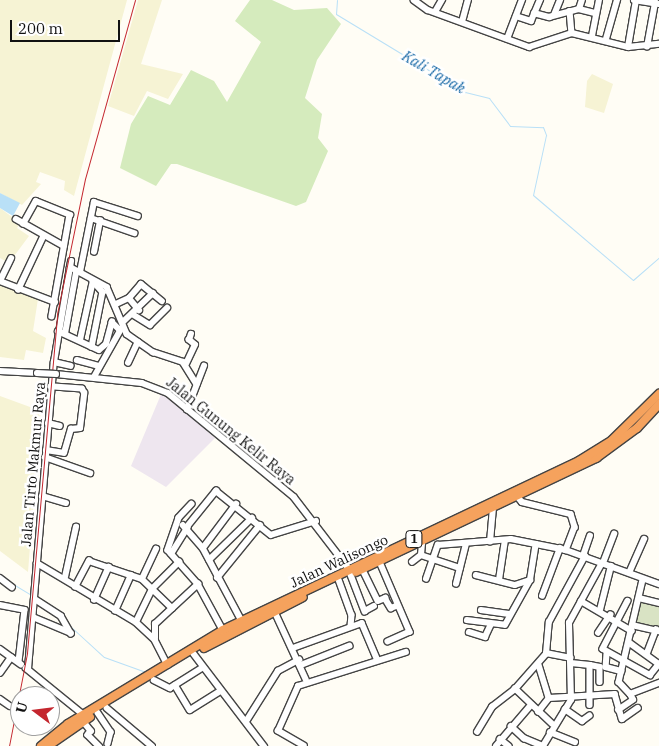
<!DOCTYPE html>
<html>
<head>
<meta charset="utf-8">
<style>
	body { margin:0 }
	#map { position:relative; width:659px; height:746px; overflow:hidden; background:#fffdf5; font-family:"IBM Plex Serif",serif }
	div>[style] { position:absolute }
	.industrial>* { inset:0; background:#eee6ef }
	.farmland>* { inset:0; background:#f6f3d4 }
	.green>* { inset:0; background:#d5ebbd }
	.cemetery>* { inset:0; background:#d9e3c4 }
	.water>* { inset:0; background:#b9e0f7 }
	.stream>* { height:1px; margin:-0.5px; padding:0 0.5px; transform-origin:0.5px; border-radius:0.5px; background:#b9e0f7 }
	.roads { filter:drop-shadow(1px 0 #444) drop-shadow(-1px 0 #444) drop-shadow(0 1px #444) drop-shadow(0 -1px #444) }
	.minor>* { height:5.5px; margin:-2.75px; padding:0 2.75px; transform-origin:2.75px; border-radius:2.75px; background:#fff }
	.highway>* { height:8px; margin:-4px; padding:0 4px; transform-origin:4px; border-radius:4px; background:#f5a25d }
	.rail>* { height:1px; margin:-0.5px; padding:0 0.5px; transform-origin:0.5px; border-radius:0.5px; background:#c4262e }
	.bridges { filter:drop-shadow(1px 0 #444) drop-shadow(-1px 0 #444) drop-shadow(0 1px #444) drop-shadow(0 -1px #444) }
	.minor-bridge>* { height:5.5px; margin:-2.75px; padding:0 2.75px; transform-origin:2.75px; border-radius:2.75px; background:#fff }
	span { translate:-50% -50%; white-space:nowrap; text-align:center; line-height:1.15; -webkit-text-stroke:5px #fff; paint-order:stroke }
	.shield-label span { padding:1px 4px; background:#fff; border:1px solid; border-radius:4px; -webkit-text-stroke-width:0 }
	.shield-label { font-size:12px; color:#111; font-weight:700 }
	.street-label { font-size:14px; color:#111 }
	.water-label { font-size:15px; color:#1768a6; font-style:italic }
	.north { position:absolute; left:10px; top:686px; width:50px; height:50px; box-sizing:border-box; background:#fff; border:1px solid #a0a0a0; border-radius:50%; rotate:285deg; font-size:14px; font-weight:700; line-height:20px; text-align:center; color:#111 }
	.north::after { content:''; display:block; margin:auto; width:18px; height:22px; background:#c4262e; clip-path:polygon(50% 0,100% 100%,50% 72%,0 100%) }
	.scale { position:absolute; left:10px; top:20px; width:110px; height:22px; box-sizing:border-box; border:2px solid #111; border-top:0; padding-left:6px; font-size:15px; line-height:18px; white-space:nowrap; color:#111; -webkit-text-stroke:4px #fff; paint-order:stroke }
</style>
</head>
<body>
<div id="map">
	<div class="industrial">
		<i style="clip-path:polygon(162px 392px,215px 438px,166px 487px,131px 466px)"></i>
	</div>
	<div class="farmland">
		<i style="clip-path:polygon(0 0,127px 0,74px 196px,64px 190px,65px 181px,40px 172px,36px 182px,41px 184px,22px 205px,0 193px)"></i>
		<i style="clip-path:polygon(138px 0,162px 0,141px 64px,183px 74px,168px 99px,147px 91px,134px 116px,108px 106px)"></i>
		<i style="clip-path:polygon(592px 74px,613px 84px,604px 113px,585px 107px,587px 81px)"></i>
		<i style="clip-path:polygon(0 208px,20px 223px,17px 228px,29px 236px,9px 263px,0 258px)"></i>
		<i style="clip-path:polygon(0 280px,38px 299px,33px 331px,46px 338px,43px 353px,26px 350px,24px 360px,0 357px)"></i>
		<i style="clip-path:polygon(0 396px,41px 411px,28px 572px,0 551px)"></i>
	</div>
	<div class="green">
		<i style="clip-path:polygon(250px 0,272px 0,294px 10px,327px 8px,341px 24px,317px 60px,305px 98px,322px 114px,318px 138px,328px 151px,306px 202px,296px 206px,177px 164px,171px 164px,156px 186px,120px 168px,131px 124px,148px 96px,170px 105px,191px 70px,214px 81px,227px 102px,261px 42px,235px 21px)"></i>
	</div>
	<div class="cemetery">
		<i style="clip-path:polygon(640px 599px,659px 604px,659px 630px,634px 624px)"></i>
	</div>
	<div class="water">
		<i style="clip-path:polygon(0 193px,20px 203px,13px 216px,0 208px)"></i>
	</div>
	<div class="stream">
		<i style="left:337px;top:0;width:14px;rotate:94deg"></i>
		<i style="left:336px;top:14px;width:151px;rotate:31.2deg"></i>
		<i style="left:465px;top:92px;width:25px;rotate:14deg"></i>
		<i style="left:489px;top:98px;width:35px;rotate:53deg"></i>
		<i style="left:510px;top:126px;width:33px;rotate:2deg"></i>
		<i style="left:543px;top:127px;width:9px;rotate:69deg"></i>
		<i style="left:546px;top:135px;width:61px;rotate:102.2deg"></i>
		<i style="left:533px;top:195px;width:131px;rotate:40.4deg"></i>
		<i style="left:633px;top:280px;width:35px;rotate:-41deg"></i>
		<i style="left:13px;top:584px;width:23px;rotate:31deg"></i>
		<i style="left:70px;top:626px;width:46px;rotate:42.4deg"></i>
		<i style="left:104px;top:657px;width:45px;rotate:19.7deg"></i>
	</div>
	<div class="roads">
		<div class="minor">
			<i style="left:414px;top:0;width:17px;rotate:36deg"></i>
			<i style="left:428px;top:10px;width:108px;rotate:20.1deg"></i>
			<i style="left:529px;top:47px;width:45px;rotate:-18deg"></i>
			<i style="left:572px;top:33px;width:58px;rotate:14deg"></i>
			<i style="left:628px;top:47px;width:31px;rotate:-6deg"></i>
			<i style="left:634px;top:0;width:25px;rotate:9deg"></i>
			<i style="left:579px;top:9px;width:9px;rotate:-72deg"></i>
			<i style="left:570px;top:11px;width:22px;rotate:85deg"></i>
			<i style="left:435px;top:12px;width:14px;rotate:-60deg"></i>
			<i style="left:534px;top:13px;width:16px;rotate:15deg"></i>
			<i style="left:549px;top:17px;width:31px;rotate:-15deg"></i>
			<i style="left:579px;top:9px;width:16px;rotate:14deg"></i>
			<i style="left:554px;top:15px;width:16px;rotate:-68deg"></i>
			<i style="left:516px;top:16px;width:16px;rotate:18deg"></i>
			<i style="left:531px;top:21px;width:23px;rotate:-67deg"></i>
			<i style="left:462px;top:22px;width:23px;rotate:-75deg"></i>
			<i style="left:592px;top:36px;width:37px;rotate:-79deg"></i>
			<i style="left:507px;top:39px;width:42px;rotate:-69deg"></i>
			<i style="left:606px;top:39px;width:41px;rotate:-74.2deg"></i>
			<i style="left:628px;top:47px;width:48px;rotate:-80.3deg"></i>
			<i style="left:647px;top:47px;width:45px;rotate:-79.7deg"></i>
			<i style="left:91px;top:218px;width:46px;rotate:19.2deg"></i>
			<i style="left:16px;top:219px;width:55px;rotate:29.4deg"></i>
			<i style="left:23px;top:224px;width:26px;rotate:-61deg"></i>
			<i style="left:36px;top:201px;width:37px;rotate:22deg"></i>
			<i style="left:70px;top:215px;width:103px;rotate:100.1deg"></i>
			<i style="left:94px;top:252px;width:32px;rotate:-79deg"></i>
			<i style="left:70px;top:267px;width:42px;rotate:28.4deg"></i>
			<i style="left:107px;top:287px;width:51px;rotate:66.9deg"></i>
			<i style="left:127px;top:334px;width:32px;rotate:35deg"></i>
			<i style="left:153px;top:352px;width:32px;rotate:18deg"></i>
			<i style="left:183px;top:362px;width:26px;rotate:58deg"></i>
			<i style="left:80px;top:272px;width:71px;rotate:-78.7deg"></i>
			<i style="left:94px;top:202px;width:46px;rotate:17.7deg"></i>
			<i style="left:0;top:281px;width:59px;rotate:20.9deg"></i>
			<i style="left:0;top:281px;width:25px;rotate:-64deg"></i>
			<i style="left:18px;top:290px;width:59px;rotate:-64.7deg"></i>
			<i style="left:129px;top:298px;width:16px;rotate:50deg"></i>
			<i style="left:116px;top:304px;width:14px;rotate:-25deg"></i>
			<i style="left:129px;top:298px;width:18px;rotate:-49deg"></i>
			<i style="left:141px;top:284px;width:27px;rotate:39deg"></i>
			<i style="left:134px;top:315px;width:19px;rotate:32deg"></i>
			<i style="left:150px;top:325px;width:24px;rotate:-45deg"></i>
			<i style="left:124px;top:321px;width:40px;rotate:-44deg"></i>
			<i style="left:58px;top:331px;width:45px;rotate:24.9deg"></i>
			<i style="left:99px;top:350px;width:9px;rotate:-41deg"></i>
			<i style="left:106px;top:344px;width:23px;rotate:-75deg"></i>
			<i style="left:112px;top:322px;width:11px;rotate:45deg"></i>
			<i style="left:65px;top:334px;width:62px;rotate:-79.8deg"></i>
			<i style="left:80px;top:340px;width:60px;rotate:-77.6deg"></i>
			<i style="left:93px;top:281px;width:15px;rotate:48deg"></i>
			<i style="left:103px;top:292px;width:56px;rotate:101.3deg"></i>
			<i style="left:77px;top:360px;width:23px;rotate:15deg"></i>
			<i style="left:54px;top:362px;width:17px;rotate:13deg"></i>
			<i style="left:128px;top:363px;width:23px;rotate:-65deg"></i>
			<i style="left:186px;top:364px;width:21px;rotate:-65deg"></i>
			<i style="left:195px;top:345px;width:8px;rotate:-140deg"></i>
			<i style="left:189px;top:340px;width:6px;rotate:-72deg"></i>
			<i style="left:0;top:371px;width:37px;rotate:3deg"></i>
			<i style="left:56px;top:374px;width:86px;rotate:6deg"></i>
			<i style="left:142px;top:383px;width:28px;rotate:21deg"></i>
			<i style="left:168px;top:393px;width:163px;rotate:39.5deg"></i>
			<i style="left:294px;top:497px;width:92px;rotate:52.5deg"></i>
			<i style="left:94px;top:377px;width:55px;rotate:-60.6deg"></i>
			<i style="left:187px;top:410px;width:47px;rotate:-68.9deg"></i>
			<i style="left:48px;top:423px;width:12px;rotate:14deg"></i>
			<i style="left:46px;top:450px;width:18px;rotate:9deg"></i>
			<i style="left:64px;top:453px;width:25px;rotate:-74deg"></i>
			<i style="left:71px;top:429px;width:9px;rotate:-6deg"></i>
			<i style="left:80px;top:428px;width:35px;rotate:-83deg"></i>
			<i style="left:84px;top:393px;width:4px;rotate:-117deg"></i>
			<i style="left:82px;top:389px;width:31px;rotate:-176deg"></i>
			<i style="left:45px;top:457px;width:48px;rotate:19.6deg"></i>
			<i style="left:42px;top:496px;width:25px;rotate:16deg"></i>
			<i style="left:518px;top:497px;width:6px;rotate:51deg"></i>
			<i style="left:522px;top:502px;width:50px;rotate:13.8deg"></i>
			<i style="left:571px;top:514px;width:14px;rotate:73deg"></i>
			<i style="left:575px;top:527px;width:25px;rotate:111deg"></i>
			<i style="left:192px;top:504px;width:19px;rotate:133deg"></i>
			<i style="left:179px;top:518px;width:34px;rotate:109deg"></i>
			<i style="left:168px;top:550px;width:45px;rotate:48.6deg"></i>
			<i style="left:198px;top:584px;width:52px;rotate:61.5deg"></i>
			<i style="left:183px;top:525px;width:30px;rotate:49deg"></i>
			<i style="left:203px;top:548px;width:83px;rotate:61.9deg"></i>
			<i style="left:186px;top:528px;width:48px;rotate:-51deg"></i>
			<i style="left:216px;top:491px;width:70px;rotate:38.7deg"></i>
			<i style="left:271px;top:535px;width:47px;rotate:-17.3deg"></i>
			<i style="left:490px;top:542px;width:33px;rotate:-85deg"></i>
			<i style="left:203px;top:548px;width:55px;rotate:-53.1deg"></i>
			<i style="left:171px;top:554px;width:31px;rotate:-58deg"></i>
			<i style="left:421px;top:555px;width:11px;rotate:-85deg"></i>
			<i style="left:583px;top:556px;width:21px;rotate:-71deg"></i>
			<i style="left:209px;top:560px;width:60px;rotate:-44.3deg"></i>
			<i style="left:380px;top:562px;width:76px;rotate:66.8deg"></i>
			<i style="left:410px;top:632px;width:24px;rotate:156deg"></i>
			<i style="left:412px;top:562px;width:11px;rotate:-38deg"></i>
			<i style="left:421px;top:555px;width:41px;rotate:18.4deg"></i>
			<i style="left:37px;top:563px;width:115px;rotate:30.8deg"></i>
			<i style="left:136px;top:622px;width:26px;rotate:43deg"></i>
			<i style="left:155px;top:640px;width:28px;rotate:63deg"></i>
			<i style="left:603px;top:563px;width:31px;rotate:-69deg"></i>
			<i style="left:363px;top:570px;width:34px;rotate:64deg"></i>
			<i style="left:378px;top:601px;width:8px;rotate:-23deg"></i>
			<i style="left:385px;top:598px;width:12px;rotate:59deg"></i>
			<i style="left:391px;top:608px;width:5px;rotate:-22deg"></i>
			<i style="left:629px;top:573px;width:37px;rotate:-66deg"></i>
			<i style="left:351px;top:575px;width:39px;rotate:69deg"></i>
			<i style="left:365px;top:611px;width:10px;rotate:-29deg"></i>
			<i style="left:476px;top:575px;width:40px;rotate:14.4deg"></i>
			<i style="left:515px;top:585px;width:16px;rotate:-18deg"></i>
			<i style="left:65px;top:577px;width:51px;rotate:-77.6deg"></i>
			<i style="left:0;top:578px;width:15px;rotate:37deg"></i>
			<i style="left:217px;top:578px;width:68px;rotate:-50.9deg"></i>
			<i style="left:142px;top:579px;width:33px;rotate:-65deg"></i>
			<i style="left:426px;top:579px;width:36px;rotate:-71deg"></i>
			<i style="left:438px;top:545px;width:73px;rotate:-4.7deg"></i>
			<i style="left:511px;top:539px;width:56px;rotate:11.3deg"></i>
			<i style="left:566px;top:550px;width:99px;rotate:20.1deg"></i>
			<i style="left:339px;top:580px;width:37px;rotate:70deg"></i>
			<i style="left:352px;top:615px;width:11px;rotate:95deg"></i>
			<i style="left:499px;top:580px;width:40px;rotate:-81.5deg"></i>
			<i style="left:643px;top:580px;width:105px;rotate:103.2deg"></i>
			<i style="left:619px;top:682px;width:16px;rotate:47deg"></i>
			<i style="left:630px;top:694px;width:31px;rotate:-21deg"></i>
			<i style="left:456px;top:584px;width:41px;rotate:-76deg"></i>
			<i style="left:75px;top:587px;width:30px;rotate:-62deg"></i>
			<i style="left:89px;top:561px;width:56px;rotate:18.8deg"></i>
			<i style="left:142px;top:579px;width:42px;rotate:44deg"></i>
			<i style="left:153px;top:588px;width:37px;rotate:-45deg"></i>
			<i style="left:542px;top:596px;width:51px;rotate:-69.4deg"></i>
			<i style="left:639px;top:598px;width:21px;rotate:14deg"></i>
			<i style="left:35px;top:599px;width:31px;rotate:33deg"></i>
			<i style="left:61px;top:616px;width:20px;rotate:60deg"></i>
			<i style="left:94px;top:600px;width:36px;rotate:-66deg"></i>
			<i style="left:581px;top:601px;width:59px;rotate:30.5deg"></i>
			<i style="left:628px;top:601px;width:54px;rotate:117.5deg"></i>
			<i style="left:603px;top:649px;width:54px;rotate:29deg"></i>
			<i style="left:650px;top:675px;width:14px;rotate:-51deg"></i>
			<i style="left:0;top:605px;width:25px;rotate:11deg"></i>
			<i style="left:25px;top:610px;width:52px;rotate:96.6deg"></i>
			<i style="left:481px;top:610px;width:28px;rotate:8deg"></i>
			<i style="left:600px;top:610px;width:45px;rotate:-76deg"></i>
			<i style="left:115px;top:611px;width:39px;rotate:-66deg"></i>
			<i style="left:275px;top:612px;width:74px;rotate:65.2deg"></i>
			<i style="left:33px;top:617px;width:41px;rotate:22.8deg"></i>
			<i style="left:467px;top:620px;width:38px;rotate:7deg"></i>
			<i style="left:505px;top:625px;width:51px;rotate:-60.9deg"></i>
			<i style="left:530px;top:580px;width:36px;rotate:-81deg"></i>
			<i style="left:136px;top:622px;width:34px;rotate:-64deg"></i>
			<i style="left:632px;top:625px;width:28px;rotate:13deg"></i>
			<i style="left:469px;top:632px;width:17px;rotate:17deg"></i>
			<i style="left:485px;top:637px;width:14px;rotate:-65deg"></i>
			<i style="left:598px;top:633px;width:22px;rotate:-56deg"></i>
			<i style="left:155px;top:638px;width:14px;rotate:-90deg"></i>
			<i style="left:155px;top:624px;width:59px;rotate:-42.9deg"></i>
			<i style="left:630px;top:643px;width:36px;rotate:36deg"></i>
			<i style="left:293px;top:648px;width:73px;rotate:-19.9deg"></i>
			<i style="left:362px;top:623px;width:39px;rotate:67deg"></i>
			<i style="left:0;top:649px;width:26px;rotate:36deg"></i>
			<i style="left:546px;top:653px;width:25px;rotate:11deg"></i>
			<i style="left:647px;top:653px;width:25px;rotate:-69deg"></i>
			<i style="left:194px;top:654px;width:116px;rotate:52.7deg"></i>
			<i style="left:607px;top:654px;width:13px;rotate:94deg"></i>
			<i style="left:606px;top:667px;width:16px;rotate:15deg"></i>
			<i style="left:571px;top:663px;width:19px;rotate:6deg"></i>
			<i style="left:590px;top:665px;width:40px;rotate:90deg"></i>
			<i style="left:301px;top:665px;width:52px;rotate:-21.6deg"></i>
			<i style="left:539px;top:665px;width:34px;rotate:73deg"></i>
			<i style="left:590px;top:665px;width:10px;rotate:11deg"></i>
			<i style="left:600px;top:667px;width:15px;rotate:90deg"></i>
			<i style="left:26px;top:668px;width:75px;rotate:39deg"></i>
			<i style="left:28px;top:669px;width:308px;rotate:-85.2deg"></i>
			<i style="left:54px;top:362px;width:102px;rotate:-80.4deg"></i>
			<i style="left:0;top:673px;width:19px;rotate:-55deg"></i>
			<i style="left:154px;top:680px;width:18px;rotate:27deg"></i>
			<i style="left:170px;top:688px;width:38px;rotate:-32deg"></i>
			<i style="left:175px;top:685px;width:29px;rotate:59deg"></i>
			<i style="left:190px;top:710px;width:36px;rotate:-32deg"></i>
			<i style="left:0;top:699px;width:12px;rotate:35deg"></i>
			<i style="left:107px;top:708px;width:59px;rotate:40.2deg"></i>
			<i style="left:565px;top:709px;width:21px;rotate:35deg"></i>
			<i style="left:582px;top:721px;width:9px;rotate:-36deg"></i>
			<i style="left:618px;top:710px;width:18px;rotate:-34deg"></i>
			<i style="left:633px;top:700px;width:7px;rotate:-117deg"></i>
			<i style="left:538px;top:712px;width:18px;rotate:-52deg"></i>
			<i style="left:549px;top:698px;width:66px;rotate:-3.5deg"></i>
			<i style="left:615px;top:694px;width:26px;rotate:74deg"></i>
			<i style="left:622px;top:719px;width:19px;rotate:-35deg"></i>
			<i style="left:98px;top:713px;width:23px;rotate:56deg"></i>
			<i style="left:111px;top:732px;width:12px;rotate:104deg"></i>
			<i style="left:247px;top:720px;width:58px;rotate:-57.7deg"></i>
			<i style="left:278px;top:671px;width:24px;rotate:-28deg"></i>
			<i style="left:83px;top:721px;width:13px;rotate:51deg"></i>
			<i style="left:91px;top:731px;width:5px;rotate:127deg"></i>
			<i style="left:88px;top:735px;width:16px;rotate:45deg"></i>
			<i style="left:552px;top:724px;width:51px;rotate:-136.6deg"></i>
			<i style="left:515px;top:689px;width:47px;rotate:-48.5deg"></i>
			<i style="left:546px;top:654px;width:32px;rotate:-85deg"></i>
			<i style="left:549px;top:622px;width:75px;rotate:-61.4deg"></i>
			<i style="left:511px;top:726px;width:18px;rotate:43deg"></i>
			<i style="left:524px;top:738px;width:21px;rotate:23deg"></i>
			<i style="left:477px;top:732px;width:29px;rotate:-59deg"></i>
			<i style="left:492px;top:707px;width:29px;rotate:-38deg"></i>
			<i style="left:550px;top:732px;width:27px;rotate:22deg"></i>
			<i style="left:500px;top:739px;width:11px;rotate:38deg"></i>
			<i style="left:304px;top:746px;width:30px;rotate:-150deg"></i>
			<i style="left:278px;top:731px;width:49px;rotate:-66deg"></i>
			<i style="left:298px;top:686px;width:113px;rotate:-17.5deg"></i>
			<i style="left:496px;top:746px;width:54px;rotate:-49.5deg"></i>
			<i style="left:543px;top:746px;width:54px;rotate:-58.7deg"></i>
			<i style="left:571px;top:700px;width:77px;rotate:-91.5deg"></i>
			<i style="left:569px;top:623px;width:68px;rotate:-61.2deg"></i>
		</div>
		<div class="highway">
			<i style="left:356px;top:572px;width:266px;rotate:-25.4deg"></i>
			<i style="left:596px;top:458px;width:51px;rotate:-36.2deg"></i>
			<i style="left:637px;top:428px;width:33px;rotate:-47deg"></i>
			<i style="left:204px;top:648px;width:111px;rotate:-27.3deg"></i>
			<i style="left:41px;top:746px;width:35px;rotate:-39deg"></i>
			<i style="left:68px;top:724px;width:181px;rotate:-31.2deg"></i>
			<i style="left:223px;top:630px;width:394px;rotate:-25.4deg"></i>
			<i style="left:579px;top:461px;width:39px;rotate:-32deg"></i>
			<i style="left:612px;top:440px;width:66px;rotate:-44.4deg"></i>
			<i style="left:48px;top:746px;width:51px;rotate:-34.6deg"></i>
		</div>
	</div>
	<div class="rail">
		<i style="left:9px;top:746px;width:95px;rotate:-79deg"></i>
		<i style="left:27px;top:653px;width:340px;rotate:-84.9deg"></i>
		<i style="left:57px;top:314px;width:138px;rotate:-78.3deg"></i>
		<i style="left:85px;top:179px;width:186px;rotate:-74.4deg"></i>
	</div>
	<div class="bridges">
		<div class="minor-bridge">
			<i style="left:37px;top:373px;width:19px;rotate:3deg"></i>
		</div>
	</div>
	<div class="shield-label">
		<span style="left:414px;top:539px">1</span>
	</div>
	<div class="street-label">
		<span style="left:231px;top:431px;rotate:39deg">Jalan Gunung Kelir Raya</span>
		<span style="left:33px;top:464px;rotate:-85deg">Jalan Tirto Makmur Raya</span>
		<span style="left:339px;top:561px;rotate:-25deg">Jalan Walisongo</span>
	</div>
	<div class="water-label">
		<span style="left:434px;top:72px;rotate:30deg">Kali Tapak</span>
	</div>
	<div class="north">U</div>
	<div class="scale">200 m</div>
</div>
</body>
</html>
